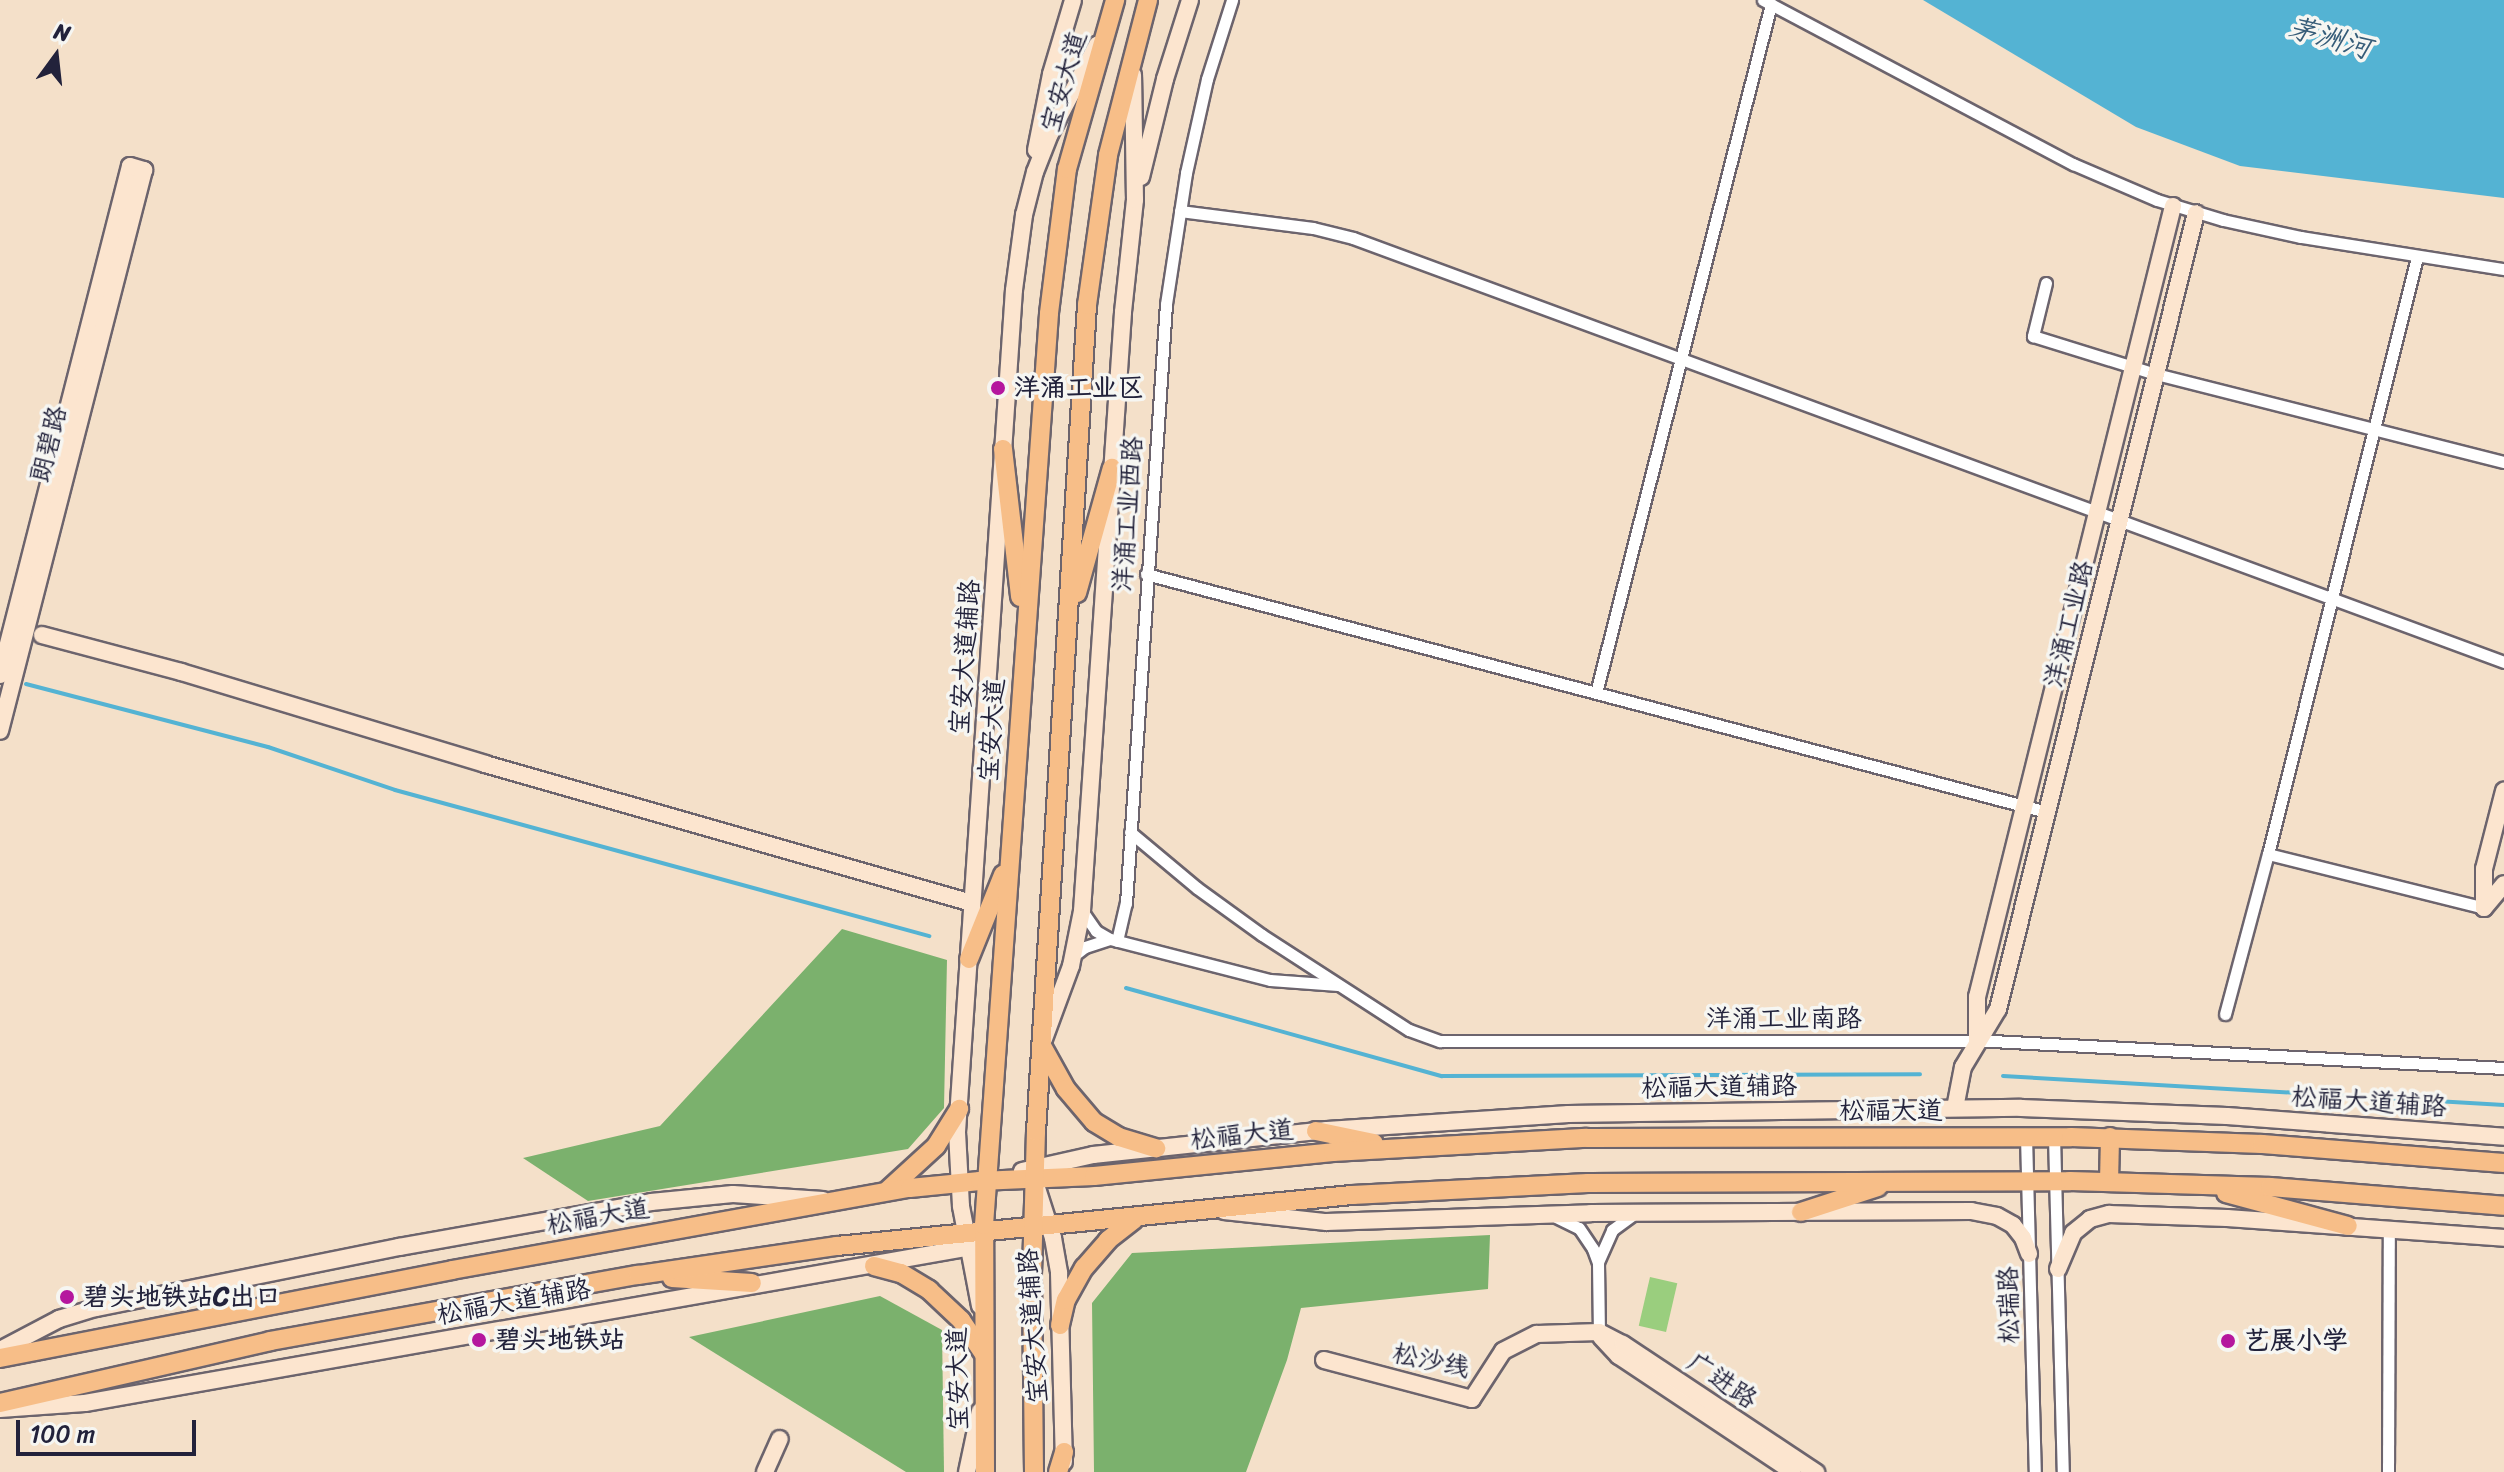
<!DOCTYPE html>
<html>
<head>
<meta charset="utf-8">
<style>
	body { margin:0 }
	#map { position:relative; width:2504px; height:1472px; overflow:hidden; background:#f4e0c9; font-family:Sriracha,"LXGW WenKai TC",sans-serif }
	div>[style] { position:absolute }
	.green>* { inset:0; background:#9ace7e; transform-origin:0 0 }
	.forest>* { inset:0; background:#7bb16d }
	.water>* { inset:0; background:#54b3d3 }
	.stream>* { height:4px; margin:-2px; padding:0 2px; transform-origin:2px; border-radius:2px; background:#54b3d3 }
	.roads { filter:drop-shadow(2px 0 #6c646d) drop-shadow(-2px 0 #6c646d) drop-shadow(0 2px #6c646d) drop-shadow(0 -2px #6c646d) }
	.street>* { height:11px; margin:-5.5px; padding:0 5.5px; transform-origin:5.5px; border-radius:5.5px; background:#fff }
	.secondary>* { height:16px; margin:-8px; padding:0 8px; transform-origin:8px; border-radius:8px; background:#fce5cf }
	.primary>* { height:18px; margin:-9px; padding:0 9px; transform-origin:9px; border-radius:9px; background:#f7be88 }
	.dots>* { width:22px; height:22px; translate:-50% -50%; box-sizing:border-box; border:4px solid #f6f6f2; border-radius:50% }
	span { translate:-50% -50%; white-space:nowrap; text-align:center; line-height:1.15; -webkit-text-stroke:7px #f6f6f2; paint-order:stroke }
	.street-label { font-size:26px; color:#22223b }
	.poi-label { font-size:26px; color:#22223b; font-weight:700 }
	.left { translate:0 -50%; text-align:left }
	.water-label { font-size:28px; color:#365c78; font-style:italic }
	.north { position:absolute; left:16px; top:16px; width:80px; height:80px; -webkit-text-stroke:6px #f6f6f2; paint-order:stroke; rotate:15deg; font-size:22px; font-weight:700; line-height:32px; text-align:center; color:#22223b }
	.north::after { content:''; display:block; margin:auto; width:28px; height:36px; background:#22223b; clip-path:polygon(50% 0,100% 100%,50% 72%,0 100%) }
	.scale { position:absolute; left:16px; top:1420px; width:180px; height:36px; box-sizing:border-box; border:4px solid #22223b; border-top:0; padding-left:10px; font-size:24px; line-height:28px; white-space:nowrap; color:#22223b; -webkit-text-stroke:6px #f6f6f2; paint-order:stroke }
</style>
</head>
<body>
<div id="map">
	<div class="green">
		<i style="left:1650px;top:1277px;width:28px;height:50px;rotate:13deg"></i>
	</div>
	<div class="forest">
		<i style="clip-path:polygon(842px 929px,947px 960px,944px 1108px,908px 1149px,588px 1201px,523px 1158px,660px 1126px)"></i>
		<i style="clip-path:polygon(1490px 1235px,1488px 1289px,1301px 1308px,1287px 1360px,1246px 1472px,1094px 1472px,1092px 1303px,1132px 1253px)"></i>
		<i style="clip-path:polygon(880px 1296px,942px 1330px,944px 1472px,906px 1472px,689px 1337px)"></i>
	</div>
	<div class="water">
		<i style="clip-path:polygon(1923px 0,2504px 0,2504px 198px,2240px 166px,2136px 127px)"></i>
	</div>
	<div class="stream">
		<i style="left:26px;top:684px;width:250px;rotate:14.6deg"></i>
		<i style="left:268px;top:747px;width:134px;rotate:18.7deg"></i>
		<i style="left:395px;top:790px;width:554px;rotate:15.29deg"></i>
		<i style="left:1126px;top:988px;width:328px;rotate:15.6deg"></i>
		<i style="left:1442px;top:1076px;width:478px;rotate:-0.2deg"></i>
		<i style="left:2003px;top:1076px;width:502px;rotate:3.31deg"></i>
	</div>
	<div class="roads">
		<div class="street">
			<i style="left:1763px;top:0;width:351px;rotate:27.9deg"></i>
			<i style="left:2073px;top:164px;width:91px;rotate:23.2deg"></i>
			<i style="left:2157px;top:200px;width:69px;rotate:16.9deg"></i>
			<i style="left:2223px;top:220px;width:80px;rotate:12.3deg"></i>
			<i style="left:2301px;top:237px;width:206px;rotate:9deg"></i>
			<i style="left:1180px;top:211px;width:134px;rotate:7.3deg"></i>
			<i style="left:1313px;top:228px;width:41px;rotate:14deg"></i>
			<i style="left:1353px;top:238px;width:1227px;rotate:20.22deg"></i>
			<i style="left:2046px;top:283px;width:55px;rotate:103.8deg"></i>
			<i style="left:2033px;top:336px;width:129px;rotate:17.2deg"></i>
			<i style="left:2156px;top:374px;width:359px;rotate:14.2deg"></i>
			<i style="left:1146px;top:574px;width:932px;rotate:14.8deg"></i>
			<i style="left:1596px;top:693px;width:711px;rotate:-75.75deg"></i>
			<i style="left:1130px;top:832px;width:87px;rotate:39.9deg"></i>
			<i style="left:1197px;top:888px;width:80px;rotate:35.9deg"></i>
			<i style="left:1262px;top:935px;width:175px;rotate:32.9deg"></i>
			<i style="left:1409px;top:1030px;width:33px;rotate:20deg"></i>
			<i style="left:1440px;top:1041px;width:552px"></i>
			<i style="left:1992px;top:1041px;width:513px;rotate:3.02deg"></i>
			<i style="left:2268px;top:854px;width:223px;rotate:14deg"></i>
			<i style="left:1082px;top:911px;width:24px;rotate:55deg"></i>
			<i style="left:1096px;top:931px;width:16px;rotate:30deg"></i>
			<i style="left:1110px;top:939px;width:165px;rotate:14.4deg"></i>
			<i style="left:1270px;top:980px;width:68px;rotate:4.2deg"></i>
			<i style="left:1117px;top:941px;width:39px;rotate:-77deg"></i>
			<i style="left:1126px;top:903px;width:600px;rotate:-86.18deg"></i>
			<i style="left:1166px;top:304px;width:133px;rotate:-81.3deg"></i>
			<i style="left:1186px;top:173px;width:96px;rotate:-77.4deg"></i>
			<i style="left:1207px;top:79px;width:83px;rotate:-72.4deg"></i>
			<i style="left:1073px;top:956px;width:15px;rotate:-37deg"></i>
			<i style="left:1085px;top:947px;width:25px;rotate:-18deg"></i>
			<i style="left:2225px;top:1014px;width:166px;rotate:-75deg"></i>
			<i style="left:2268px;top:854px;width:615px;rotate:-75.99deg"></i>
			<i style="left:2026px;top:1136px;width:336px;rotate:88.5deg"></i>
			<i style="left:2054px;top:1136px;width:336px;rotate:88.5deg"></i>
			<i style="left:1556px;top:1217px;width:25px;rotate:26deg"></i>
			<i style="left:1579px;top:1228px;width:25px;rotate:56deg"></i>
			<i style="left:1593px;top:1249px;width:15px;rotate:70deg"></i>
			<i style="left:1598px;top:1263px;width:69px;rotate:89.2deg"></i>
			<i style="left:1598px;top:1262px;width:35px;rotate:-66deg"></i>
			<i style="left:1612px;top:1230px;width:27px;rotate:-36deg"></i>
			<i style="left:2388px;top:1472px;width:243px;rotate:-89.8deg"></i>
		</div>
		<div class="secondary">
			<i style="left:1036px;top:150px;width:77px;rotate:-78.8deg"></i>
			<i style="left:1051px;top:74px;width:77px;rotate:-73.4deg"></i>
			<i style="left:1141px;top:177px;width:101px;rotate:-76.2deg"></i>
			<i style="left:1165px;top:79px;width:83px;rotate:-72.4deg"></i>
			<i style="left:42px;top:635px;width:144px;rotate:14.9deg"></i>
			<i style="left:181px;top:672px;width:318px;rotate:16.8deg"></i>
			<i style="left:485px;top:764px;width:506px;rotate:15.93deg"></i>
			<i style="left:0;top:675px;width:525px;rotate:-75.67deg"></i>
			<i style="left:130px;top:166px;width:15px;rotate:16deg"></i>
			<i style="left:144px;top:170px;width:579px;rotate:104.4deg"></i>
			<i style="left:2484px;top:908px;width:39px;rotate:-90deg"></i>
			<i style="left:2484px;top:869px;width:81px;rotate:-75.6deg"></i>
			<i style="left:2484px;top:908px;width:31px;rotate:-50deg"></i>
			<i style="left:1044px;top:1039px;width:78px;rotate:-69.7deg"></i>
			<i style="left:1071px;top:966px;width:56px;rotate:-78.7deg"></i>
			<i style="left:1082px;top:911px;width:600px;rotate:-86.08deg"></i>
			<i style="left:1123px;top:312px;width:113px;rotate:-83.9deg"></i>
			<i style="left:1135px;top:200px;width:125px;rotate:-90.9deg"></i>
			<i style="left:1977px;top:1041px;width:44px;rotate:-90deg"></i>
			<i style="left:1977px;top:997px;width:815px;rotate:-76.08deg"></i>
			<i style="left:1955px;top:1108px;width:42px;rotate:-79deg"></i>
			<i style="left:1963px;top:1067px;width:68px;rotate:-58.9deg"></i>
			<i style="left:1998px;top:1009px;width:820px;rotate:-76.03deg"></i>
			<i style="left:1022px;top:1171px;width:73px;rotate:-12.7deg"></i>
			<i style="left:1093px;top:1155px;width:235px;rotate:-6.1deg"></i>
			<i style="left:1327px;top:1130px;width:242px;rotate:-3.8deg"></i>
			<i style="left:1568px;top:1114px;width:453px;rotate:-0.8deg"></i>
			<i style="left:2021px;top:1108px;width:206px;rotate:2.2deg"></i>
			<i style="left:2227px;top:1116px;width:278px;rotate:4.3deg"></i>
			<i style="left:1036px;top:1185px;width:56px;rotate:72.2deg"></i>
			<i style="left:1053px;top:1238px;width:36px;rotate:80deg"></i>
			<i style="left:1059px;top:1273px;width:189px;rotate:88.5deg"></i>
			<i style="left:1224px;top:1211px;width:103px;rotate:6.2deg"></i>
			<i style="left:1326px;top:1222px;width:265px;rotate:-1.9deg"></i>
			<i style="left:1591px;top:1213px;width:380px;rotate:-0.3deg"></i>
			<i style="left:1971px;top:1211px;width:26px;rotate:11deg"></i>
			<i style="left:1997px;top:1216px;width:18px;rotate:29deg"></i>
			<i style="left:2013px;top:1225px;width:16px;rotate:52deg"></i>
			<i style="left:2023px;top:1238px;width:17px;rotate:69deg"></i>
			<i style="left:2058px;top:1269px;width:39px;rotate:-67deg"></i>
			<i style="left:2073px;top:1233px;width:22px;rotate:-39deg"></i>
			<i style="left:2090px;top:1219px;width:20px;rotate:-15deg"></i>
			<i style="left:2109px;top:1214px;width:118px;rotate:1.9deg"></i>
			<i style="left:2227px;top:1218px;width:278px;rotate:4.1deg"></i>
			<i style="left:980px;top:1306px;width:102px;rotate:-100.8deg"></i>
			<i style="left:961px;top:1206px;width:74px;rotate:-93.1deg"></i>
			<i style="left:957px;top:1132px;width:844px;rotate:-86.13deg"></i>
			<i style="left:1014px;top:290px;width:76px;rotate:-82.4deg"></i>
			<i style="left:1024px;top:215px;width:44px;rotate:-75.7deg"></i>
			<i style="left:1035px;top:172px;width:41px;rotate:-68.5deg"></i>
			<i style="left:1050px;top:134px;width:101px;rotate:-62.2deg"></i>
			<i style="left:1601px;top:1337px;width:26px;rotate:47deg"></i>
			<i style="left:1619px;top:1356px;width:209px;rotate:33.7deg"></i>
			<i style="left:0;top:1350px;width:67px;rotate:-27.7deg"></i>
			<i style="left:59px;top:1319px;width:39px;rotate:-17deg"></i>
			<i style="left:96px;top:1308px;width:309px;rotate:-11.4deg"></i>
			<i style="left:399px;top:1247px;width:256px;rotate:-10.1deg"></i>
			<i style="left:651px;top:1202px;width:82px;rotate:-5.6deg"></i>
			<i style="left:733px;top:1194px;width:90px;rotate:3.8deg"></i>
			<i style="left:1324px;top:1360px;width:153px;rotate:14.8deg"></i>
			<i style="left:1472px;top:1399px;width:57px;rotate:-57.1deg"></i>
			<i style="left:1503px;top:1351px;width:38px;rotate:-27deg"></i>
			<i style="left:1537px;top:1334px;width:62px;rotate:-1.8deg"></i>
			<i style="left:1599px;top:1332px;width:27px;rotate:27deg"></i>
			<i style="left:1623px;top:1344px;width:232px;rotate:33.6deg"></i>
			<i style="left:0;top:1409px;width:85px;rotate:-4deg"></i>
			<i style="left:85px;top:1403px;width:905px;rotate:-9.99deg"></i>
			<i style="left:765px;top:1472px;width:36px;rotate:-66deg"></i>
			<i style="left:967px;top:1472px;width:62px;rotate:-78deg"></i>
		</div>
		<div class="primary">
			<i style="left:1003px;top:449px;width:149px;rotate:83.4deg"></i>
			<i style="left:1077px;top:593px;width:130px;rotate:-74.4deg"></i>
			<i style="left:969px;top:959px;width:91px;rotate:-68deg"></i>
			<i style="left:1042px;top:1046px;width:49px;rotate:60.8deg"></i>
			<i style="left:1066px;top:1089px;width:43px;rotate:49.7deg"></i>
			<i style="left:1094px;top:1122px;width:29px;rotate:31deg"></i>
			<i style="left:1119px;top:1137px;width:39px;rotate:17deg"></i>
			<i style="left:1316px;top:1131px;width:59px;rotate:11.7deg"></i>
			<i style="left:2109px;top:1182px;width:45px;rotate:-88.7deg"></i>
			<i style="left:888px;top:1190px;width:65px;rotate:-42.5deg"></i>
			<i style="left:936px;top:1146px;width:44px;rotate:-58.1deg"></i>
			<i style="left:2226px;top:1193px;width:126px;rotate:15.1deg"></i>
			<i style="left:1801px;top:1212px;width:81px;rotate:-18deg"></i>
			<i style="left:874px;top:1266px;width:28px;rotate:15deg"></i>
			<i style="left:901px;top:1273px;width:33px;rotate:31deg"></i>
			<i style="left:929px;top:1290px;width:44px;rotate:43.2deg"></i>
			<i style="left:961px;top:1320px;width:40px;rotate:56deg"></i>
			<i style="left:672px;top:1278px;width:80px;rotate:3.6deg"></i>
			<i style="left:1060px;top:1325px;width:26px;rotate:-77deg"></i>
			<i style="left:1066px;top:1300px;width:37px;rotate:-61deg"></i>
			<i style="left:1084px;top:1268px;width:37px;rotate:-49deg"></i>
			<i style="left:1108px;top:1240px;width:33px;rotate:-38deg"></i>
			<i style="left:0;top:1358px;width:460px;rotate:-11deg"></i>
			<i style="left:452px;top:1270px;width:465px;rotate:-10.2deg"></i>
			<i style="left:910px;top:1188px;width:70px;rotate:-5.7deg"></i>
			<i style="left:980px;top:1181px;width:114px;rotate:-2.5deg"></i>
			<i style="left:1094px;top:1176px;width:240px;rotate:-5.7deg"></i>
			<i style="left:1333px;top:1152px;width:254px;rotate:-3.2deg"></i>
			<i style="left:1587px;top:1138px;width:484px;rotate:-0.1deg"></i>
			<i style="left:2071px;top:1137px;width:191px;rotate:2.1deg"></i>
			<i style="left:2262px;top:1144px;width:243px;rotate:4.5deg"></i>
			<i style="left:0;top:1403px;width:277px;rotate:-12.9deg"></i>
			<i style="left:270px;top:1341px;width:374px;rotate:-10.2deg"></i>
			<i style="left:638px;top:1275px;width:201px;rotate:-8.3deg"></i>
			<i style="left:837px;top:1246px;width:518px;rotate:-5.66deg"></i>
			<i style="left:1352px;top:1195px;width:236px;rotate:-2.9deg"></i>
			<i style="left:1588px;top:1183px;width:482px;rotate:-0.2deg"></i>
			<i style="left:2070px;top:1181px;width:200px;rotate:1.7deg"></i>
			<i style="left:2270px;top:1187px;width:235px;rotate:4.6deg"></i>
			<i style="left:985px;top:1472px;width:247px;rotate:-90.2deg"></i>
			<i style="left:984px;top:1225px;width:914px;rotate:-85.92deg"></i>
			<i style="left:1049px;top:313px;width:145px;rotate:-82.9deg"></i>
			<i style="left:1067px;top:169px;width:176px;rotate:-74.1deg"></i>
			<i style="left:1034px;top:1472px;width:198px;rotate:-90.6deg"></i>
			<i style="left:1032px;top:1274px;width:142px;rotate:-88.4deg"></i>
			<i style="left:1036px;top:1132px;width:829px;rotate:-86.47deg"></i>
			<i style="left:1087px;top:305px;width:151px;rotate:-82deg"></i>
			<i style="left:1108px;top:155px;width:160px;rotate:-75.5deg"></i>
			<i style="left:1058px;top:1472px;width:21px;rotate:-73deg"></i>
		</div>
	</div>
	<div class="dots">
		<i style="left:998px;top:388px;background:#b5179e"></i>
		<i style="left:67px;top:1297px;background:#b5179e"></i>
		<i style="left:479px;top:1340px;background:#b5179e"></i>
		<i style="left:2228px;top:1341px;background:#b5179e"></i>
	</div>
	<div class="street-label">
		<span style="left:1064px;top:82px;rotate:-74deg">宝安大道</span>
		<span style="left:49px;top:444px;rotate:-76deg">朗碧路</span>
		<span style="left:1128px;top:514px;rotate:-86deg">洋涌工业西路</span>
		<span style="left:2069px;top:624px;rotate:-76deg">洋涌工业路</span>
		<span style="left:965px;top:657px;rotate:-86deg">宝安大道辅路</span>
		<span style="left:992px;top:730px;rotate:-86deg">宝安大道</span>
		<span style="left:1784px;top:1019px">洋涌工业南路</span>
		<span style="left:1719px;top:1087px;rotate:-1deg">松福大道辅路</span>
		<span style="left:2369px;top:1102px;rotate:4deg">松福大道辅路</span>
		<span style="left:1891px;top:1111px">松福大道</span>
		<span style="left:1242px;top:1135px;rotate:-6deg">松福大道</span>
		<span style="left:598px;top:1217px;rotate:-10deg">松福大道</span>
		<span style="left:514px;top:1302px;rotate:-10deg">松福大道辅路</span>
		<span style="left:2009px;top:1305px;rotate:-91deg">松瑞路</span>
		<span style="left:1033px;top:1326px;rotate:-94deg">宝安大道辅路</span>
		<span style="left:1431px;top:1361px;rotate:12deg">松沙线</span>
		<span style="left:958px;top:1379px;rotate:-91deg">宝安大道</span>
		<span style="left:1722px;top:1381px;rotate:34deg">广进路</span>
	</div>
	<div class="poi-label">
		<span class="left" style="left:1014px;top:388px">洋涌工业区</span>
		<span class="left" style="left:83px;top:1297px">碧头地铁站C出口</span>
		<span class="left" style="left:495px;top:1340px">碧头地铁站</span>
		<span class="left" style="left:2244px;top:1341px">艺展小学</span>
	</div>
	<div class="water-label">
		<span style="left:2330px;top:38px;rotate:16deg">茅洲河</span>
	</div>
	<div class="north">N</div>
	<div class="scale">100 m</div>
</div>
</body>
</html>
